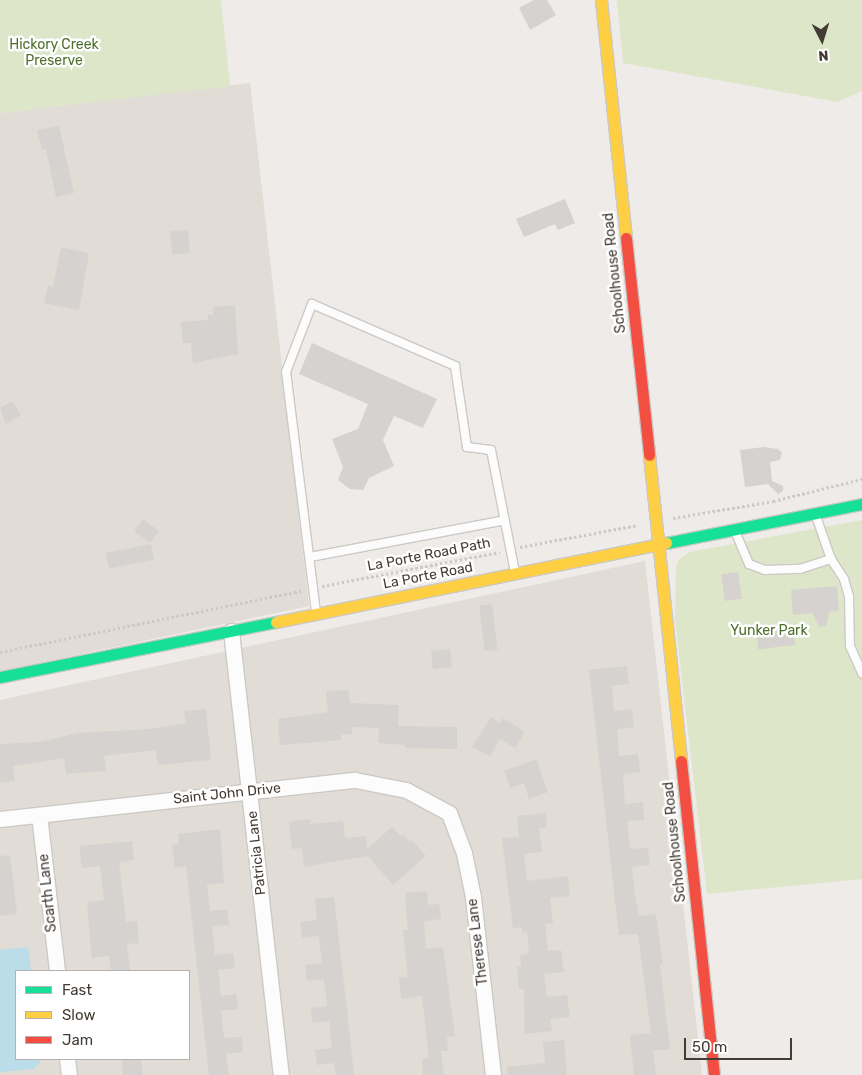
<!DOCTYPE html>
<html>
<head>
<meta charset="utf-8">
<style>
	body { margin:0 }
	#map { position:relative; width:862px; height:1075px; overflow:hidden; background:#eeebe8; font-family:Rubik,sans-serif }
	div>[style] { position:absolute }
	.residential>* { inset:0; background:#e1dcd5 }
	.green>* { inset:0; background:#dee6c9 }
	.water>* { inset:0; background:#bbdce9 }
	.building>* { inset:0; background:#d6d2cf; transform-origin:0 0 }
	.path>* { height:2.5px; margin-top:-1.25px; transform-origin:0; background:repeating-linear-gradient(90deg,#cccac6 0 2.5px,transparent 0 5px) }
	.roads { filter:drop-shadow(1px 0 #ccc9c5) drop-shadow(-1px 0 #ccc9c5) drop-shadow(0 1px #ccc9c5) drop-shadow(0 -1px #ccc9c5) }
	.lane>* { height:8px; margin:-4px; padding:0 4px; transform-origin:4px; border-radius:4px; background:#fcfcfc }
	.street>* { height:15px; margin:-7.5px; padding:0 7.5px; transform-origin:7.5px; border-radius:7.5px; background:#fcfcfc }
	.fast>* { height:11px; margin:-5.5px; padding:0 5.5px; transform-origin:5.5px; border-radius:5.5px; background:#16e098 }
	.slow>* { height:11px; margin:-5.5px; padding:0 5.5px; transform-origin:5.5px; border-radius:5.5px; background:#ffcf43 }
	.jam>* { height:11px; margin:-5.5px; padding:0 5.5px; transform-origin:5.5px; border-radius:5.5px; background:#f24e42 }
	span { translate:-50% -50%; white-space:nowrap; text-align:center; line-height:1.15; -webkit-text-stroke:5px #fff; paint-order:stroke }
	.park-label { font-size:14px; color:#4e702d }
	.street-label { font-size:14px; color:#433c35 }
	.legend { position:absolute; left:15px; top:970px; width:175px; height:90px; box-sizing:border-box; background:#fff; border:1px solid #b4b1ae; margin:0; padding:6px 9px; list-style:none; font-size:15px; color:#433c35 }
	.legend li { display:flex; align-items:center; gap:10px; height:25px }
	.legend b { width:25px; border:1px solid #b4b1ae }
	.north { position:absolute; left:797px; top:15px; width:50px; height:50px; -webkit-text-stroke:4px #fff; paint-order:stroke; rotate:175deg; font-size:14px; font-weight:700; line-height:20px; text-align:center; color:#433c35 }
	.north::after { content:''; display:block; margin:auto; width:18px; height:22px; background:#433c35; clip-path:polygon(50% 0,100% 100%,50% 72%,0 100%) }
	.scale { position:absolute; left:684px; top:1038px; width:108px; height:22px; box-sizing:border-box; border:2px solid #433c35; border-top:0; padding-left:6px; font-size:15px; line-height:18px; white-space:nowrap; color:#433c35; -webkit-text-stroke:4px #fff; paint-order:stroke }
</style>
</head>
<body>
<div id="map">
	<div class="residential">
		<i style="clip-path:polygon(250px 83px,309px 606px,0 671px,0 113px)"></i>
		<i style="clip-path:polygon(evenodd,645px 561px,702px 1075px,0 1075px,0 700px,645px 561px,16px 971px,189px 971px,189px 1059px,16px 1059px,16px 971px)"></i>
	</div>
	<div class="green">
		<i style="clip-path:polygon(0 0,221px 0,230px 86px,0 113px)"></i>
		<i style="clip-path:polygon(617px 0,862px 0,862px 91px,838px 102px,623px 63px)"></i>
		<i style="clip-path:polygon(862px 520px,862px 879px,707px 894px,675px 620px,676px 567px,679px 559px,690px 552px)"></i>
	</div>
	<div class="water">
		<i style="clip-path:polygon(28px 947px,31px 971px,16px 971px,16px 1059px,40px 1059px,40px 1062px,34px 1069px,0 1072px,0 950px)"></i>
	</div>
	<div class="building">
		<i style="clip-path:polygon(534px 0,547px 0,556px 15px,530px 30px,519px 8px)"></i>
		<i style="clip-path:polygon(59px 126px,74px 193px,56px 197px,46px 149px,42px 150px,37px 130px)"></i>
		<i style="clip-path:polygon(565px 199px,575px 223px,558px 230px,555px 224px,524px 237px,516px 219px)"></i>
		<i style="left:188px;top:230px;width:23px;height:18px;rotate:85deg"></i>
		<i style="clip-path:polygon(61px 247px,89px 253px,79px 310px,44px 303px,48px 285px,53px 286px)"></i>
		<i style="clip-path:polygon(235px 305px,238px 354px,193px 363px,191px 343px,183px 343px,181px 322px,208px 320px,208px 315px,213px 315px,213px 307px)"></i>
		<i style="clip-path:polygon(312px 343px,437px 399px,423px 428px,394px 416px,383px 440px,394px 466px,369px 478px,363px 490px,350px 489px,338px 480px,343px 467px,332px 439px,358px 429px,368px 404px,299px 374px)"></i>
		<i style="clip-path:polygon(12px 401px,21px 415px,6px 424px,0 408px)"></i>
		<i style="clip-path:polygon(764px 447px,778px 449px,782px 453px,780px 460px,770px 462px,772px 481px,783px 486px,783px 491px,778px 494px,768px 484px,745px 487px,740px 450px)"></i>
		<i style="left:143px;top:519px;width:20px;height:15px;rotate:37deg"></i>
		<i style="left:151px;top:544px;width:16px;height:46px;rotate:79deg"></i>
		<i style="left:738px;top:572px;width:27px;height:17px;rotate:82deg"></i>
		<i style="clip-path:polygon(837px 586px,839px 610px,829px 612px,826px 626px,819px 627px,812px 613px,793px 615px,791px 590px)"></i>
		<i style="left:492px;top:604px;width:46px;height:13px;rotate:83deg"></i>
		<i style="left:793px;top:628px;width:17px;height:37px;rotate:83deg"></i>
		<i style="left:450px;top:649px;width:18px;height:19px;rotate:84deg"></i>
		<i style="clip-path:polygon(627px 666px,629px 684px,612px 686px,614px 711px,632px 709px,634px 727px,617px 729px,619px 756px,638px 754px,640px 772px,623px 774px,625px 804px,643px 802px,644px 820px,627px 821px,630px 849px,648px 848px,650px 865px,632px 867px,635px 895px,639px 916px,656px 914px,663px 965px,660px 965px,670px 1049px,653px 1051px,656px 1075px,634px 1075px,630px 1035px,651px 1033px,638px 934px,619px 935px,589px 670px)"></i>
		<i style="clip-path:polygon(349px 690px,350px 703px,399px 705px,398px 726px,457px 727px,457px 749px,405px 748px,405px 745px,378px 743px,379px 728px,352px 727px,352px 734px,341px 735px,341px 740px,280px 745px,278px 719px,328px 712px,326px 691px)"></i>
		<i style="clip-path:polygon(206px 709px,211px 760px,158px 765px,156px 750px,104px 756px,106px 771px,66px 774px,64px 758px,13px 766px,15px 781px,0 783px,0 744px,40px 742px,78px 733px,149px 729px,186px 723px,184px 711px)"></i>
		<i style="clip-path:polygon(491px 717px,500px 723px,503px 718px,525px 732px,515px 748px,500px 739px,490px 756px,472px 747px)"></i>
		<i style="clip-path:polygon(536px 759px,548px 792px,529px 799px,524px 783px,510px 788px,504px 771px)"></i>
		<i style="clip-path:polygon(546px 813px,547px 827px,539px 828px,542px 852px,524px 854px,527px 881px,568px 876px,570px 896px,550px 898px,553px 923px,545px 924px,548px 951px,561px 950px,564px 972px,544px 974px,547px 997px,567px 995px,570px 1017px,550px 1019px,552px 1031px,525px 1034px,524px 989px,519px 989px,517px 967px,521px 966px,520px 955px,529px 954px,527px 932px,523px 933px,522px 927px,513px 928px,502px 838px,519px 837px,517px 816px)"></i>
		<i style="clip-path:polygon(310px 819px,310px 824px,343px 821px,345px 838px,366px 836px,367px 849px,392px 827px,401px 836px,403px 834px,410px 842px,412px 840px,426px 856px,393px 885px,368px 856px,304px 867px,302px 848px,292px 849px,289px 822px)"></i>
		<i style="clip-path:polygon(220px 829px,224px 883px,207px 885px,210px 911px,227px 909px,229px 925px,212px 926px,215px 955px,233px 953px,235px 968px,218px 970px,221px 996px,236px 994px,238px 1009px,221px 1011px,224px 1038px,242px 1037px,243px 1052px,226px 1054px,229px 1075px,209px 1075px,186px 866px,175px 868px,172px 845px,179px 844px,178px 834px)"></i>
		<i style="clip-path:polygon(132px 841px,134px 860px,119px 862px,126px 922px,137px 921px,139px 943px,127px 944px,130px 971px,111px 971px,109px 956px,92px 958px,90px 938px,87px 902px,104px 900px,100px 866px,82px 868px,79px 846px)"></i>
		<i style="clip-path:polygon(10px 855px,17px 914px,0 916px,0 856px)"></i>
		<i style="clip-path:polygon(427px 891px,428px 905px,439px 904px,441px 919px,424px 921px,426px 949px,443px 947px,455px 1036px,447px 1037px,448px 1051px,441px 1051px,444px 1075px,423px 1075px,422px 1059px,429px 1058px,422px 996px,401px 999px,399px 978px,408px 977px,403px 930px,408px 930px,405px 893px)"></i>
		<i style="clip-path:polygon(334px 897px,348px 1019px,354px 1075px,336px 1075px,334px 1063px,317px 1065px,315px 1050px,332px 1048px,329px 1021px,312px 1023px,311px 1008px,327px 1006px,324px 979px,307px 981px,305px 965px,322px 963px,319px 936px,302px 938px,300px 922px,317px 920px,315px 899px)"></i>
		<i style="clip-path:polygon(564px 1040px,567px 1075px,508px 1075px,507px 1067px,545px 1063px,543px 1042px)"></i>
		<i style="clip-path:polygon(122px 1059px,141px 1059px,143px 1075px,123px 1075px)"></i>
	</div>
	<div class="path">
		<i style="left:673px;top:518px;width:101px;rotate:-9.6deg"></i>
		<i style="left:773px;top:501px;width:92px;rotate:-13.9deg"></i>
		<i style="left:520px;top:547px;width:120px;rotate:-10.6deg"></i>
		<i style="left:322px;top:586px;width:181px;rotate:-10.8deg"></i>
		<i style="left:0;top:652px;width:310px;rotate:-11.5deg"></i>
	</div>
	<div class="roads">
		<div class="lane">
			<i style="left:816px;top:516px;width:46px;rotate:70.8deg"></i>
			<i style="left:831px;top:559px;width:24px;rotate:57deg"></i>
			<i style="left:844px;top:579px;width:18px;rotate:74deg"></i>
			<i style="left:849px;top:596px;width:50px;rotate:88.9deg"></i>
			<i style="left:850px;top:646px;width:30px;rotate:66deg"></i>
			<i style="left:735px;top:531px;width:36px;rotate:67deg"></i>
			<i style="left:749px;top:564px;width:17px;rotate:21deg"></i>
			<i style="left:765px;top:570px;width:35px;rotate:-2deg"></i>
			<i style="left:800px;top:569px;width:33px;rotate:-18deg"></i>
			<i style="left:310px;top:557px;width:198px;rotate:-10.7deg"></i>
			<i style="left:316px;top:612px;width:242px;rotate:-97.1deg"></i>
			<i style="left:286px;top:372px;width:73px;rotate:-69.1deg"></i>
			<i style="left:312px;top:304px;width:156px;rotate:23.4deg"></i>
			<i style="left:455px;top:366px;width:82px;rotate:81.6deg"></i>
			<i style="left:467px;top:447px;width:24px;rotate:7deg"></i>
			<i style="left:491px;top:450px;width:124px;rotate:78.9deg"></i>
		</div>
		<div class="street">
			<i style="left:231px;top:631px;width:447px;rotate:83.6deg"></i>
			<i style="left:39px;top:815px;width:157px;rotate:83.4deg"></i>
			<i style="left:0;top:819px;width:357px;rotate:-6.3deg"></i>
			<i style="left:355px;top:780px;width:52px;rotate:11.1deg"></i>
			<i style="left:406px;top:790px;width:49px;rotate:28.1deg"></i>
			<i style="left:449px;top:813px;width:43px;rotate:69.4deg"></i>
			<i style="left:464px;top:853px;width:45px;rotate:78.4deg"></i>
			<i style="left:473px;top:897px;width:179px;rotate:83.6deg"></i>
			<i style="left:67px;top:1059px;width:16px;rotate:83deg"></i>
		</div>
		<div class="fast">
			<i style="left:666px;top:543px;width:200px;rotate:-11.3deg"></i>
			<i style="left:0;top:677px;width:281px;rotate:-11.3deg"></i>
		</div>
		<div class="slow">
			<i style="left:601px;top:0;width:239px;rotate:84deg"></i>
			<i style="left:649px;top:455px;width:308px;rotate:84deg"></i>
			<i style="left:276px;top:622px;width:398px;rotate:-11.5deg"></i>
		</div>
		<div class="jam">
			<i style="left:626px;top:238px;width:218px;rotate:83.9deg"></i>
			<i style="left:681px;top:761px;width:316px;rotate:84deg"></i>
		</div>
	</div>
	<div class="park-label">
		<span style="left:54px;top:53px">Hickory Creek<br>Preserve</span>
		<span style="left:769px;top:631px">Yunker Park</span>
	</div>
	<div class="street-label">
		<span style="left:615px;top:273px;rotate:-96deg">Schoolhouse Road</span>
		<span style="left:429px;top:555px;rotate:-11deg">La Porte Road Path</span>
		<span style="left:428px;top:576px;rotate:-11deg">La Porte Road</span>
		<span style="left:227px;top:794px;rotate:-6deg">Saint John Drive</span>
		<span style="left:675px;top:842px;rotate:-96deg">Schoolhouse Road</span>
		<span style="left:257px;top:853px;rotate:-96deg">Patricia Lane</span>
		<span style="left:48px;top:893px;rotate:-96deg">Scarth Lane</span>
		<span style="left:478px;top:942px;rotate:-97deg">Therese Lane</span>
	</div>
	<ul class="legend">
	<li><b style="height:6px;background:#16e098"></b>Fast</li>
	<li><b style="height:6px;background:#ffcf43"></b>Slow</li>
	<li><b style="height:6px;background:#f24e42"></b>Jam</li>
	</ul>
	<div class="north">N</div>
	<div class="scale">50 m</div>
</div>
</body>
</html>
